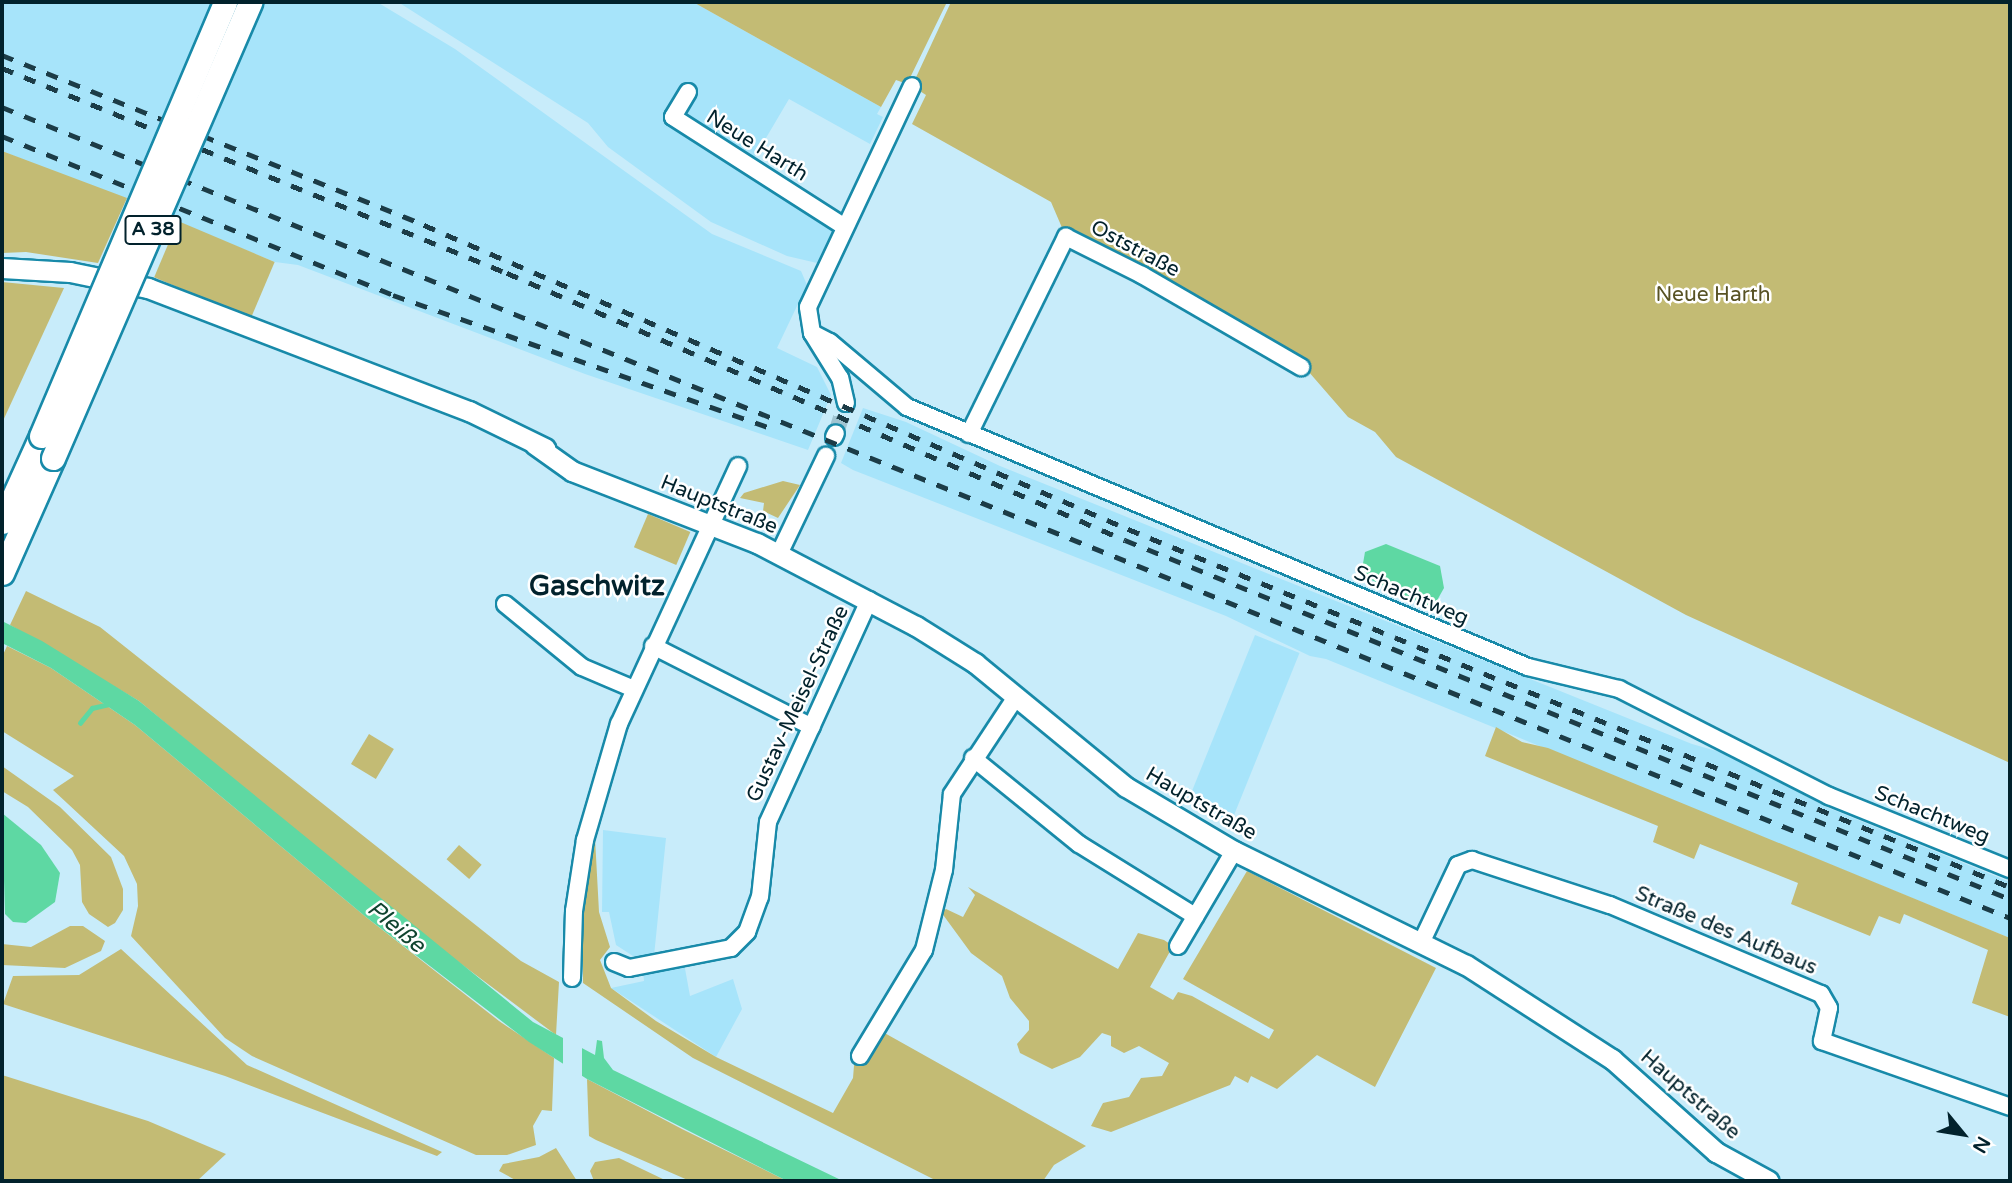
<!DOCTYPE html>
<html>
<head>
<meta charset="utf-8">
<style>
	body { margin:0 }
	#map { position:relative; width:2012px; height:1183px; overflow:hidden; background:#c8ecfa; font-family:"Varela Round",sans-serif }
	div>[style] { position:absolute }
	.built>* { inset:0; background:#a7e4fa; transform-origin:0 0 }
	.green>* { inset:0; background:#c3bb74; transform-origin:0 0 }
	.water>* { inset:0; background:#5ed8a3 }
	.pier>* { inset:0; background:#c8ecfa }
	.stream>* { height:4.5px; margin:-2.25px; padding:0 2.25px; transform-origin:2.25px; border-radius:2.25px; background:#5ed8a3 }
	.minor-tunnel>* { height:16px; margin-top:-8px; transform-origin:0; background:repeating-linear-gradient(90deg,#a0c4d1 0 16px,transparent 0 24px) }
	.roads { filter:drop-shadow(2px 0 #188aa9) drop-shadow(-2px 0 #188aa9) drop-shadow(0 2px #188aa9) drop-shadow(0 -2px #188aa9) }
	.minor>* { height:16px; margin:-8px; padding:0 8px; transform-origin:8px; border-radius:8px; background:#fff }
	.major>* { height:19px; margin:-9.5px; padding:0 9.5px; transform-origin:9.5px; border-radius:9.5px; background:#fff }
	.highway>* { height:23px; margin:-11.5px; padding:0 11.5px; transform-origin:11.5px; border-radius:11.5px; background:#fff }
	.rail>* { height:4.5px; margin-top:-2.25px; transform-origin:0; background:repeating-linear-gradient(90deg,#1c3c47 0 12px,transparent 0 24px) }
	.bridges { filter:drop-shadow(2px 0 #188aa9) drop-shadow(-2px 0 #188aa9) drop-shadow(0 2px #188aa9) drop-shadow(0 -2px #188aa9) }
	.highway-bridge>* { height:23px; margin:-11.5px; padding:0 11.5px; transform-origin:11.5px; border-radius:11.5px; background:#fff }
	span { translate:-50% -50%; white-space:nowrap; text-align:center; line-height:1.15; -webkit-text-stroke:5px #fff; paint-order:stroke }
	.shield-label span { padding:2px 5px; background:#fff; border:2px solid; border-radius:5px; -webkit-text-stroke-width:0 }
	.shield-label { font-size:19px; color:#02222c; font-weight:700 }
	.street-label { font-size:21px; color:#02222c }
	.park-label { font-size:21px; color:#585224 }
	.water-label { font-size:23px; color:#10442f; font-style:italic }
	.district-label { font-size:28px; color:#02222c; font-weight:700 }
	.frame { position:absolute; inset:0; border:4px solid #02222c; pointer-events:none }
	.north { position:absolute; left:1928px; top:1099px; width:70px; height:70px; -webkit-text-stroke:5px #fff; paint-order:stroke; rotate:120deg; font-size:19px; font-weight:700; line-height:28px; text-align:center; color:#02222c }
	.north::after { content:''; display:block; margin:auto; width:24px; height:32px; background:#02222c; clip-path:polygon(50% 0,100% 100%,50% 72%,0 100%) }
</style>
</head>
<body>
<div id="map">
	<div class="built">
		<i style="clip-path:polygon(2px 2px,377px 2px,455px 49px,712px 234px,801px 271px,807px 285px,777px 348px,817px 367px,831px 395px,808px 450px,585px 374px,298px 265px,275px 262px,2px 151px)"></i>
		<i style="clip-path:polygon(398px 2px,693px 2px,881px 107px,877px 114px,883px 117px,870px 144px,789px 99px,747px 170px,835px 225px,817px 263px,787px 256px,711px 222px,608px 147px,588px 123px)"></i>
		<i style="clip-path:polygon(863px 408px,906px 422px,1000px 466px,1692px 744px,1734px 756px,1824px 806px,2010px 882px,2010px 938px,1326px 659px,1310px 656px,1226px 616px,853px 470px,841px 463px)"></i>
		<i style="left:1255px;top:635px;width:48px;height:182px;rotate:22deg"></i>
		<i style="clip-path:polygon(603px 830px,666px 838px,654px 956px,633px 956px,616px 945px,609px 912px,602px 912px)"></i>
		<i style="clip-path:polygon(684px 963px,690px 996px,733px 979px,742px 1009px,716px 1057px,611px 988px,644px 981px,643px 970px)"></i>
	</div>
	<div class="green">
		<i style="clip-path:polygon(693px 2px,947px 2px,907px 84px,896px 80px,881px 107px)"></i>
		<i style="clip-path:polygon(951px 2px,2010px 2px,2010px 763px,1686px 615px,1396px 457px,1375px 432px,1348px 417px,1308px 371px,1142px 275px,1066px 237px,1051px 202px,912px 124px,926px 95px,912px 86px)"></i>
		<i style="clip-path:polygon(2px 151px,127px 198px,98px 263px,26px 252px,2px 253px)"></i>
		<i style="left:178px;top:221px;width:105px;height:61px;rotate:23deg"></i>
		<i style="clip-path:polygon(2px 282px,64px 288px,2px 423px)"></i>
		<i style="clip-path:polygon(783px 481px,800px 485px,778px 518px,763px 511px,764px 503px,740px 498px,744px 493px)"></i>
		<i style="left:648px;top:514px;width:46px;height:36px;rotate:23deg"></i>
		<i style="clip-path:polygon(26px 591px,100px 627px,521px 961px,559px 982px,556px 1035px,405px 922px,139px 701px,10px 625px)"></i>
		<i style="clip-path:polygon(7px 646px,51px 668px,135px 725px,366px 917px,499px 1021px,554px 1058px,552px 1111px,542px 1110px,533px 1126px,536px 1145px,507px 1155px,476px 1155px,252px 1056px,225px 1038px,131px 936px,138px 906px,137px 884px,124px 856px,53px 790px,74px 776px,2px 731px,2px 657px)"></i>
		<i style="clip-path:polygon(1496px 727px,1522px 742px,1548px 748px,2010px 938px,2010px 1017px,1972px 1003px,1988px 950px,1904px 914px,1900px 924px,1879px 916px,1870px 936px,1791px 904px,1798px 883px,1700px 844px,1694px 859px,1653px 842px,1658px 826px,1485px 756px)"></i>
		<i style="left:369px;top:734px;width:29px;height:35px;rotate:31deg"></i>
		<i style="clip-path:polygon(2px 766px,60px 807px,111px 857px,123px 889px,123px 910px,115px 923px,108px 927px,89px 914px,82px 902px,80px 865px,72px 850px,28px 807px,2px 791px)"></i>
		<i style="clip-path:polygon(595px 838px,599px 912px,610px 947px,600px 960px,611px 988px,656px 1021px,716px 1057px,833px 1113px,853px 1078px,855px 1053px,881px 1031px,1086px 1146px,1054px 1165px,1043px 1181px,937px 1181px,693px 1058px,583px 983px,583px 917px)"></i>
		<i style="left:459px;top:845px;width:30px;height:19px;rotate:41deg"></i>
		<i style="clip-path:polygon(1247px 871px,1436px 968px,1375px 1087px,1317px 1055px,1277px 1089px,1251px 1076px,1248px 1083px,1235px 1076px,1230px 1085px,1111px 1132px,1091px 1126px,1103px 1103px,1129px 1097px,1141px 1078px,1162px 1076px,1169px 1063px,1139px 1046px,1124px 1053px,1111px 1046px,1111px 1036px,1102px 1033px,1080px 1057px,1052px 1069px,1020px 1053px,1017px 1044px,1029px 1030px,1029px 1021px,1010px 998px,1002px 976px,971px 953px,941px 912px,946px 909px,963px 917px,975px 895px,968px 887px,1118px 969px,1138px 933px,1164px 940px,1173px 946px,1150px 987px,1173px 1000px,1178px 992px,1192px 996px,1269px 1039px,1274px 1030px,1183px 979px)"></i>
		<i style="clip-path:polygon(70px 926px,83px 926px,105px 941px,101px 951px,65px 968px,2px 965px,2px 944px,31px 947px)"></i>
		<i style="clip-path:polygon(121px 949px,247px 1065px,442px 1152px,437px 1156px,225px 1076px,3px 1004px,13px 976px,79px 975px)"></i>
		<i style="clip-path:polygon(2px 1075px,148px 1121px,226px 1154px,197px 1181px,2px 1181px)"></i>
		<i style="clip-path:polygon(587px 1079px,682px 1129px,787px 1181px,690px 1181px,596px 1140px,589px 1136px)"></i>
		<i style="clip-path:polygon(556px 1148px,577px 1181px,517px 1181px,499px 1171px,503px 1164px,539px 1157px)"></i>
		<i style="clip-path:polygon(619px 1158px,667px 1181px,594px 1181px,590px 1171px,595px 1162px)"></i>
	</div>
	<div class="water">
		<i style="clip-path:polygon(1386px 544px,1440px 566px,1444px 588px,1435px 604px,1427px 606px,1361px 575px,1365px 552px)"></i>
		<i style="clip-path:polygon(2px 621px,42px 641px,139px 701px,533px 1022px,595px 1055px,597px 1040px,602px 1041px,604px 1058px,613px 1070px,843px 1181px,787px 1181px,587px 1079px,529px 1042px,366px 917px,135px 725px,51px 668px,2px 643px)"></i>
		<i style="clip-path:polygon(2px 813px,41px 845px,60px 873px,55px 902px,26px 923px,13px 922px,5px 914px)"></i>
	</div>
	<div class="pier">
		<i style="clip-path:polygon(563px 1035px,582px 1045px,582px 1080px,563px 1067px)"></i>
	</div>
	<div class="stream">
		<i style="left:80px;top:723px;width:19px;rotate:-51deg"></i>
		<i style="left:92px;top:708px;width:18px;rotate:-13deg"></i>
	</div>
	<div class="minor-tunnel">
		<i style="left:836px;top:433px;width:32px;rotate:-72deg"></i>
	</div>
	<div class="roads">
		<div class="minor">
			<i style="left:688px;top:92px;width:29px;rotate:121deg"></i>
			<i style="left:673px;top:117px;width:204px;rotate:32.6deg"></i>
			<i style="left:812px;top:333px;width:20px;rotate:27deg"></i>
			<i style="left:830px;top:342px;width:101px;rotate:40.2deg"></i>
			<i style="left:907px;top:407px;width:673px;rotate:22.72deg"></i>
			<i style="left:1528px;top:667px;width:94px;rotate:13.6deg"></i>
			<i style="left:1619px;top:689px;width:236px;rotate:27deg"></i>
			<i style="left:1829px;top:796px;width:195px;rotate:22deg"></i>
			<i style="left:846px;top:403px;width:26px;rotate:-103deg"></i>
			<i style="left:840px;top:378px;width:53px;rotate:-121.9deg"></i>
			<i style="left:812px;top:333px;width:26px;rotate:-99deg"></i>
			<i style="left:808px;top:307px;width:244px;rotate:-64.8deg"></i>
			<i style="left:969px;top:434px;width:220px;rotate:-63.8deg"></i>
			<i style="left:1066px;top:237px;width:85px;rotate:26.6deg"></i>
			<i style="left:1142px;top:275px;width:184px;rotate:30.1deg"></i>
			<i style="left:834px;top:437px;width:4px;rotate:-63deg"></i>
			<i style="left:779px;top:554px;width:109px;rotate:-64.4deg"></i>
			<i style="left:505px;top:604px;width:99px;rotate:39.3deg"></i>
			<i style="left:582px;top:667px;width:56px;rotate:22.9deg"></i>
			<i style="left:653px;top:646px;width:178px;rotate:27deg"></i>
			<i style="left:973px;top:758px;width:136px;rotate:39.1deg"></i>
			<i style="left:1079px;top:844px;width:137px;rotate:31.8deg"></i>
			<i style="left:1422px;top:941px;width:84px;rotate:-64.7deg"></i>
			<i style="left:1458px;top:865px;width:15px;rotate:-20deg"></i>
			<i style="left:1472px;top:860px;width:145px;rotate:18.1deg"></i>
			<i style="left:1610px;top:905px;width:229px;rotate:22.9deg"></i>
			<i style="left:1821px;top:994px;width:16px;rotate:60deg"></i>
			<i style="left:1829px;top:1008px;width:34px;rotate:102deg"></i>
			<i style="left:1822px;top:1041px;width:199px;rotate:19.3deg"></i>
			<i style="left:1178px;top:946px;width:110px;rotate:-59.5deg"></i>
			<i style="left:614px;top:962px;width:16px;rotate:22deg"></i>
			<i style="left:629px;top:968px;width:104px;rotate:-11.1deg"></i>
			<i style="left:731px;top:948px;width:23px;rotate:-45deg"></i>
			<i style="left:747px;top:932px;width:37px;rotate:-70deg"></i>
			<i style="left:760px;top:897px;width:75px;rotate:-83.9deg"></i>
			<i style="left:768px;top:822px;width:244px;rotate:-65.5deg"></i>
			<i style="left:572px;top:978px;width:67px;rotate:-88.3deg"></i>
			<i style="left:574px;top:911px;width:72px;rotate:-81.2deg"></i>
			<i style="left:585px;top:840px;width:121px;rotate:-73.7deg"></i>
			<i style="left:619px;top:724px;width:284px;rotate:-65.2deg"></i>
			<i style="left:860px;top:1056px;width:124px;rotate:-58.9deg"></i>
			<i style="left:924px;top:950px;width:82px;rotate:-76deg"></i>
			<i style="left:944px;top:870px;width:76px;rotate:-84deg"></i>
			<i style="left:952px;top:794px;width:116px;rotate:-56.6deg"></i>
		</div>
		<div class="major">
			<i style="left:2px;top:268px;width:68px;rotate:3.4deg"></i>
			<i style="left:70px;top:272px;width:80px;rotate:11.6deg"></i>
			<i style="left:148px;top:288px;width:344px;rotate:21deg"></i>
			<i style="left:469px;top:411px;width:85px;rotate:26deg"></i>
			<i style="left:534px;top:444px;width:47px;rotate:35.4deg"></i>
			<i style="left:572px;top:471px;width:199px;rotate:21.3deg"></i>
			<i style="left:757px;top:543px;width:179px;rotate:27.6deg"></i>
			<i style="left:916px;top:626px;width:70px;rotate:32.1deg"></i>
			<i style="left:975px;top:663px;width:195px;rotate:39.4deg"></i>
			<i style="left:1126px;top:787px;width:126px;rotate:30.7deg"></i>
			<i style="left:1234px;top:851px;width:258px;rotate:26.2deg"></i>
			<i style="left:1466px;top:965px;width:174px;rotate:32.8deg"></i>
			<i style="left:1612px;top:1059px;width:140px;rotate:41.8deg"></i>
			<i style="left:1716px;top:1152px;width:60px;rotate:28.7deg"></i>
		</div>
		<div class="highway">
			<i style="left:2px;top:522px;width:94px;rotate:-65.6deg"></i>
			<i style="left:2px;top:573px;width:126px;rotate:-66.1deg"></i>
		</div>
	</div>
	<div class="rail">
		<i style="left:2px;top:55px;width:455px;rotate:21.9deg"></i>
		<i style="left:424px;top:225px;width:767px;rotate:23.36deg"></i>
		<i style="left:1128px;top:529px;width:952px;rotate:22.09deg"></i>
		<i style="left:2px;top:68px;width:545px;rotate:22.09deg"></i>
		<i style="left:507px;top:273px;width:673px;rotate:23.37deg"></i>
		<i style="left:1125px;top:540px;width:955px;rotate:22.08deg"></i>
		<i style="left:2px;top:107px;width:2166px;rotate:21.99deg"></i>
		<i style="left:2px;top:136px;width:422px;rotate:22.1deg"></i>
		<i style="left:393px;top:295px;width:397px;rotate:19.4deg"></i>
	</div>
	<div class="bridges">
		<div class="highway-bridge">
			<i style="left:41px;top:436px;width:471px;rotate:-67deg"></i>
			<i style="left:53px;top:458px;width:497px;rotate:-66.6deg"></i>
		</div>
	</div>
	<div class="shield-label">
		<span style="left:153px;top:230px">A 38</span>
	</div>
	<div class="street-label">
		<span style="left:757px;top:146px;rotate:32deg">Neue Harth</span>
		<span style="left:1135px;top:249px;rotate:28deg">Oststraße</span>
		<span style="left:719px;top:505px;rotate:22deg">Hauptstraße</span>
		<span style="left:1411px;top:596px;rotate:23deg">Schachtweg</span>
		<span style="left:798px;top:704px;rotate:-65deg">Gustav-Meisel-Straße</span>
		<span style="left:1201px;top:804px;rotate:30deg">Hauptstraße</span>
		<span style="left:1932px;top:815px;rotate:22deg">Schachtweg</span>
		<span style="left:1726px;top:931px;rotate:23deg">Straße des Aufbaus</span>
		<span style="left:1690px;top:1095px;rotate:41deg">Hauptstraße</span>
	</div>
	<div class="park-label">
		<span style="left:1713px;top:295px">Neue Harth</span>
	</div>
	<div class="water-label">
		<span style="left:396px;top:927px;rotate:40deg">Pleiße</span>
	</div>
	<div class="district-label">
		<span style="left:597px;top:586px">Gaschwitz</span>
	</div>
	<div class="frame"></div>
	<div class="north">N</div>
</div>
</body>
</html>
